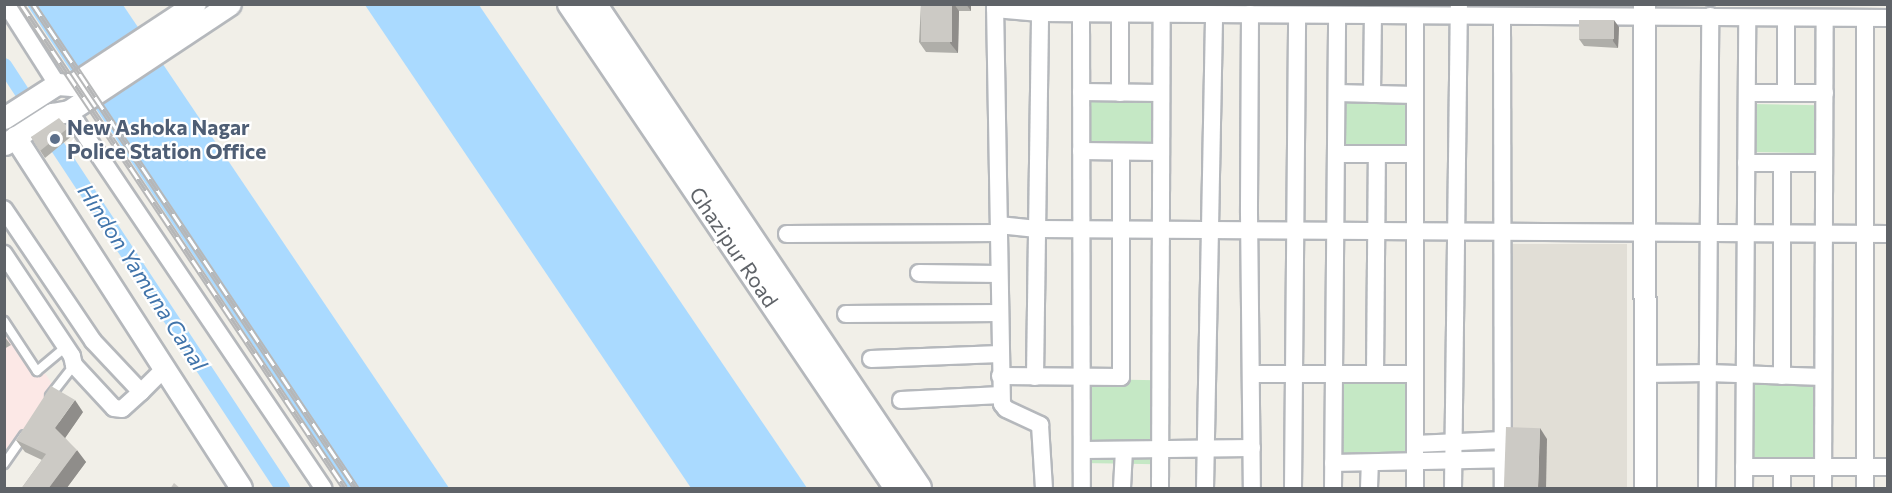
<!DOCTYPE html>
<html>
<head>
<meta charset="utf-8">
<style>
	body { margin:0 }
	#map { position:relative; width:1892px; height:493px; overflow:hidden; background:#f1efe8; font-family:Commissioner,sans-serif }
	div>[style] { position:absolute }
	.education>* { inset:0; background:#e1ded6; transform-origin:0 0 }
	.medical>* { inset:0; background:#fce8e6 }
	.green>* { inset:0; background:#c5e8c5; transform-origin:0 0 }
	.water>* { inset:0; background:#aadaff }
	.canal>* { height:15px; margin:-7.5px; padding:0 7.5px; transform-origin:7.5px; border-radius:7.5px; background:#aadaff }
	.roads { filter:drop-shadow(2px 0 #b5b8bc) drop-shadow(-2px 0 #b5b8bc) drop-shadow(0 2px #b5b8bc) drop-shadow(0 -2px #b5b8bc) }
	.service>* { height:8px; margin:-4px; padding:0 4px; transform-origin:4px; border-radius:4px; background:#fff }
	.minor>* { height:16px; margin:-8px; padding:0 8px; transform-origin:8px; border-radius:8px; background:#fff }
	.tertiary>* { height:21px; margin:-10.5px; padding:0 10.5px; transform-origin:10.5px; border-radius:10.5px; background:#fff }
	.secondary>* { height:24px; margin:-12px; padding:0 12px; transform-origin:12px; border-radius:12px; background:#fff }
	.rail>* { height:7px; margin-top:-3.5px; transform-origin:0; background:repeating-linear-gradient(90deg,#fff 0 14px,#b6b7b8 0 28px); box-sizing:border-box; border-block:2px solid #b6b7b8 }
	.wall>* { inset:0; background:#afaea9 }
	.shaded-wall>* { inset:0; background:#8f8d8a }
	.building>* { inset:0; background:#cccac5; transform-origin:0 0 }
	.dots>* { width:16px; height:16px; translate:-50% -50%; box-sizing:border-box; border:3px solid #fff; border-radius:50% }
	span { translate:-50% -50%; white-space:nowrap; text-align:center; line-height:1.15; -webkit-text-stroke:4.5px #fff; paint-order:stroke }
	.service-label { font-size:21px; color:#4e5e75; font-weight:700 }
	.left { translate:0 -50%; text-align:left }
	.street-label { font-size:21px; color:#5f6368 }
	.water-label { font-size:22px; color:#4174aa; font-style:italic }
	.frame { position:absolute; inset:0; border:6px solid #5f6368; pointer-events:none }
</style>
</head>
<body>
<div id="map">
	<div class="education">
		<i style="left:1510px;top:244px;width:117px;height:244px"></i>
	</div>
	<div class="medical">
		<i style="clip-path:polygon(4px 311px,56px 390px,5px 471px,4px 471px)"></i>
	</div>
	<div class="green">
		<i style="left:1090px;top:99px;width:67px;height:48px;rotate:1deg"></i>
		<i style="left:1339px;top:100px;width:67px;height:48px;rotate:1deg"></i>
		<i style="left:1750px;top:104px;width:68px;height:48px;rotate:1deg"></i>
		<i style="left:1334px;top:377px;width:74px;height:85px;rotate:1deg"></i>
		<i style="left:1084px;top:379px;width:74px;height:84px;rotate:1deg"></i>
		<i style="left:1746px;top:379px;width:73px;height:85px;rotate:1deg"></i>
	</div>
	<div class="water">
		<i style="clip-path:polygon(27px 5px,123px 5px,449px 488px,348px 488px)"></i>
		<i style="clip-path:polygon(365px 5px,479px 5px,807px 488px,691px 488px)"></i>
	</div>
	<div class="canal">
		<i style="left:4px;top:65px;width:55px;rotate:56.9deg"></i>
		<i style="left:47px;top:131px;width:427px;rotate:56.6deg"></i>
	</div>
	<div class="roads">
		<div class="service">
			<i style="left:4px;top:321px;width:60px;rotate:56.6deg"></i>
			<i style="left:37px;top:371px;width:38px;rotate:-40deg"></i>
			<i style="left:50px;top:396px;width:39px;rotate:-52deg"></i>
			<i style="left:4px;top:464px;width:35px;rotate:-55deg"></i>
		</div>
		<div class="minor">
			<i style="left:6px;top:4px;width:95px;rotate:57.5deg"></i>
			<i style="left:995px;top:4px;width:400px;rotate:89deg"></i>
			<i style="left:1002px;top:404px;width:6px;rotate:51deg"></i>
			<i style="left:1006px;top:409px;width:38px;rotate:25deg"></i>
			<i style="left:1040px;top:425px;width:63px;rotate:86.4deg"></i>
			<i style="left:995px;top:9px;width:45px;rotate:5.1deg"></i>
			<i style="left:1040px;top:13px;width:848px;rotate:0.34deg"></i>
			<i style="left:1081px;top:14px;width:474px;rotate:89.9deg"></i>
			<i style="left:1120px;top:14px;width:79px;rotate:90deg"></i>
			<i style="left:1250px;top:14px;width:199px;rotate:90.3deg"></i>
			<i style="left:1249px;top:213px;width:275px;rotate:89.4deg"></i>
			<i style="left:1502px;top:17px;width:471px;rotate:89.9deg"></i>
			<i style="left:1865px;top:19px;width:469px;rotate:90deg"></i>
			<i style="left:1081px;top:92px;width:80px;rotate:0.7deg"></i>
			<i style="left:1337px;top:93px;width:78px;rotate:1.5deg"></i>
			<i style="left:1747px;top:93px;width:78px"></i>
			<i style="left:1786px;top:93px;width:75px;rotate:-90deg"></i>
			<i style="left:1372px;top:94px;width:78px;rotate:-89.3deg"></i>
			<i style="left:69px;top:111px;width:455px;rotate:56deg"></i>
			<i style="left:1081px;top:151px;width:80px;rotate:0.7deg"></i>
			<i style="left:1336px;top:154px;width:79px"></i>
			<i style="left:1746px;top:163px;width:78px"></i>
			<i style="left:4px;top:209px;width:159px;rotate:56deg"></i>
			<i style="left:93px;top:341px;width:70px;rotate:46.7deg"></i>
			<i style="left:141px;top:392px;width:25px;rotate:138deg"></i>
			<i style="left:122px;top:409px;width:8px;rotate:-173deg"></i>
			<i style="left:114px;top:408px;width:59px;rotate:-132.9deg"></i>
			<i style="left:74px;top:365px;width:9px;rotate:-103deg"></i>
			<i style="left:72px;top:356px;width:123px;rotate:-123.7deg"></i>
			<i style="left:999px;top:225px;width:38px;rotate:6deg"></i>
			<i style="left:1037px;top:229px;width:851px;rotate:0.34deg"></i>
			<i style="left:787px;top:234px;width:212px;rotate:-0.3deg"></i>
			<i style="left:919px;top:273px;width:80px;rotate:0.7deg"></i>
			<i style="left:846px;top:314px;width:154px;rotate:-0.4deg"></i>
			<i style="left:871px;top:359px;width:129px;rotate:-2.2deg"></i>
			<i style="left:1251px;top:374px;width:164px"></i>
			<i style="left:1375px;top:374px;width:220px;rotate:-89.5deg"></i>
			<i style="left:1645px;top:374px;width:63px;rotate:-0.9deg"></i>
			<i style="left:1708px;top:373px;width:115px;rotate:2deg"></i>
			<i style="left:1000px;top:376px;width:121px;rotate:0.5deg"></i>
			<i style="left:1121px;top:377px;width:225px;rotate:-90deg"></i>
			<i style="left:1782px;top:376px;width:213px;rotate:-90deg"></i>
			<i style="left:1035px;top:377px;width:364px;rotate:-89.2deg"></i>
			<i style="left:141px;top:392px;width:31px;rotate:-45deg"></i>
			<i style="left:901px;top:400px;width:100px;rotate:-2.9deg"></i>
			<i style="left:1415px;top:444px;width:88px;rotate:-2.6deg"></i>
			<i style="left:1084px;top:450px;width:168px;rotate:-0.7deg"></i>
			<i style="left:1333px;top:463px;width:170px;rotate:-1.3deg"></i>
			<i style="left:1744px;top:467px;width:144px"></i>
			<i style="left:1782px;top:467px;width:21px;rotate:90deg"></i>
			<i style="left:1122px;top:488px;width:38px;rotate:-87deg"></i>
			<i style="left:1160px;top:488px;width:474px;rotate:-89.8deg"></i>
			<i style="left:1205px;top:488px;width:473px;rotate:-88.9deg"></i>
			<i style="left:1293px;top:488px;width:472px;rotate:-89.5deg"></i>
			<i style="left:1333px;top:488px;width:473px;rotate:-89.5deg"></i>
			<i style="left:1369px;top:488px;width:24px;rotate:-88deg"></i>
			<i style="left:1415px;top:488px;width:472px;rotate:-90deg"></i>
			<i style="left:1453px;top:488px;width:483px;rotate:-89.3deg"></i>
			<i style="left:1707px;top:488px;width:472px;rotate:-89.6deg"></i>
			<i style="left:1744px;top:488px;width:470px;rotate:-89.6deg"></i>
			<i style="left:1823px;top:488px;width:470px;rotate:-89.8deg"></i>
		</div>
		<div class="tertiary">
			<i style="left:1644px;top:4px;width:484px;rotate:89.9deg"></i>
			<i style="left:4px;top:118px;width:63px;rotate:-32.7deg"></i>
			<i style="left:57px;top:84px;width:15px;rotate:4deg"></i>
			<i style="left:72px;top:85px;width:147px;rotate:-33.4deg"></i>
			<i style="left:15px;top:137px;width:417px;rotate:57.2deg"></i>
			<i style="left:5px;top:144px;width:56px;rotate:-32.6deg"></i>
			<i style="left:52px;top:114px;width:17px;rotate:-10deg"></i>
			<i style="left:69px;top:111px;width:193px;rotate:-33.6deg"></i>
		</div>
		<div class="secondary">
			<i style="left:570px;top:4px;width:584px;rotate:55.96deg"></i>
			<i style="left:594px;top:4px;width:583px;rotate:56.12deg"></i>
		</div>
	</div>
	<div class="rail">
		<i style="left:21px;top:4px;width:582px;rotate:56.2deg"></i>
		<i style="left:33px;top:4px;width:582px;rotate:56.28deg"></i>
	</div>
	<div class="wall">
		<i style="clip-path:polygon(921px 4px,971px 4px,971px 11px,959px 11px,958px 53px,926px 52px,919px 42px)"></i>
		<i style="clip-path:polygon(1619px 27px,1618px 48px,1584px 46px,1579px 39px)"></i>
		<i style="clip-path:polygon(68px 128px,73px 135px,45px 158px,31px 137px)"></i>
		<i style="clip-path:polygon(4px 336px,11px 345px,4px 349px)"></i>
		<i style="clip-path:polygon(83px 412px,65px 438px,86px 462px,66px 489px,21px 489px,42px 460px,25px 452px,16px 440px)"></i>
	</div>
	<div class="shaded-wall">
		<i style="clip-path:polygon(952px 4px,954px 4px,959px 11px,958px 53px,950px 43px)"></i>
		<i style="clip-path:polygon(966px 4px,971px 4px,971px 11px)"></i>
		<i style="clip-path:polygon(1614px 20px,1619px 27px,1618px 48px,1613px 41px)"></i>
		<i style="clip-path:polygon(75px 400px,83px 412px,63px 441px,55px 428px)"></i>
		<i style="clip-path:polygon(1540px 428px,1547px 439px,1546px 489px,1538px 489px)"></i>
		<i style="clip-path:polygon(77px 450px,86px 462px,66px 489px,48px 489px)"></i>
	</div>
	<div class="building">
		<i style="left:921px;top:4px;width:31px;height:38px"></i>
		<i style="left:1579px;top:20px;width:35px;height:19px"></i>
		<i style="clip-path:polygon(59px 118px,68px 128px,40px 151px,31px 137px)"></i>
		<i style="clip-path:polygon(51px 386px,75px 400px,55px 428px,77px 450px,48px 489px,21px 489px,46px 454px,16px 440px)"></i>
		<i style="left:1506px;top:427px;width:34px;height:62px;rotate:2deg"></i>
		<i style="clip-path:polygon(174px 483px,181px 489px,170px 489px)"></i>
	</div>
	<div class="dots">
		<i style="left:55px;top:139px;background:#5c6f8a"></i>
	</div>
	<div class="service-label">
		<span class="left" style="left:67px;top:139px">New Ashoka Nagar<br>Police Station Office</span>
	</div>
	<div class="street-label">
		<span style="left:734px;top:247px;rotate:56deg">Ghazipur Road</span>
	</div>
	<div class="water-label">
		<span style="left:143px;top:277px;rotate:57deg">Hindon Yamuna Canal</span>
	</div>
	<div class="frame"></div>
</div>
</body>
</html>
